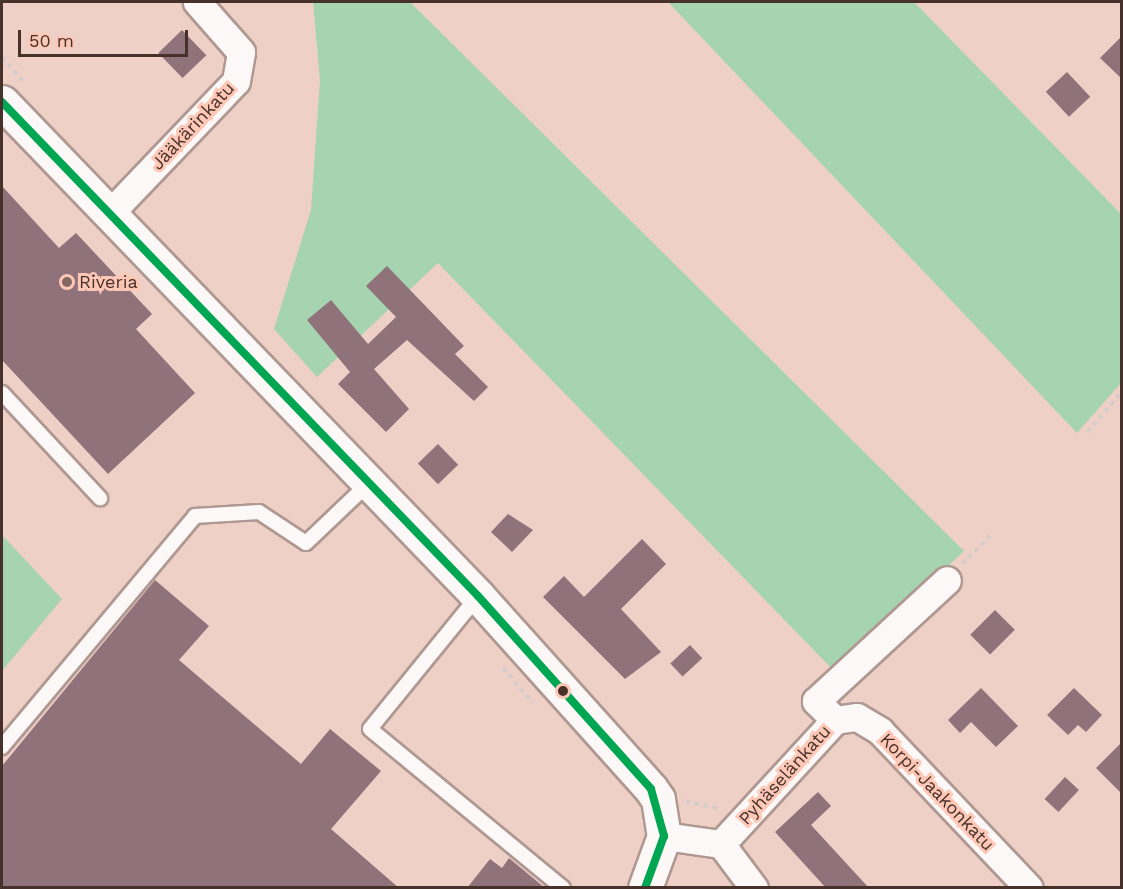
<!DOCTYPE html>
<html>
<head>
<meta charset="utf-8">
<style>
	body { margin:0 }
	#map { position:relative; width:1123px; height:889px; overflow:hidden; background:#eed0c7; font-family:"Work Sans",sans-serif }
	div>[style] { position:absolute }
	.green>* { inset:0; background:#a6d4b0 }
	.building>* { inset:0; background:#90727b; transform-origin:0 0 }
	.path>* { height:4px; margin-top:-2px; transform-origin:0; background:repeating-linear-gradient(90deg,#d6cdcb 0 4.5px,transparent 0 9px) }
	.roads { filter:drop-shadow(2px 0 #af9891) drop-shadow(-2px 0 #af9891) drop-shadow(0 2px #af9891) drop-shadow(0 -2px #af9891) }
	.service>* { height:14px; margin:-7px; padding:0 7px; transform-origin:7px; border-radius:7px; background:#fcf8f7 }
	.minor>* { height:27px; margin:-13.5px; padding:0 13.5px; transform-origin:13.5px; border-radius:13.5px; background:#fcf8f7 }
	.tertiary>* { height:33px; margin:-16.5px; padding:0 16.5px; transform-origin:16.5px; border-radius:16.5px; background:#fcf8f7 }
	.bus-1>* { height:8px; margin:-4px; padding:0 4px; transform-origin:4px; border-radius:4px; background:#00a651 }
	.dots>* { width:16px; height:16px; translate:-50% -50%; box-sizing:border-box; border:3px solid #ffc7b6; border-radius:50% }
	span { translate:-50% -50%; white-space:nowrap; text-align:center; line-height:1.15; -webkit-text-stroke:6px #ffc7b6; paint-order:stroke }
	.street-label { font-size:18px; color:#47312b }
	.poi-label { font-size:18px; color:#47312b }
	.left { translate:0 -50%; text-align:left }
	.frame { position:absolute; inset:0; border:3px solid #47312b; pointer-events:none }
	.scale { position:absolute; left:18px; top:30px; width:170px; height:27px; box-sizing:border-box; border:3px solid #47312b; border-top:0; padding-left:8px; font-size:18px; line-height:21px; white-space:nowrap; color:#47312b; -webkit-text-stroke:4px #ffc7b6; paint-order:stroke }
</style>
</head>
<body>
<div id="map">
	<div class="green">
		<i style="clip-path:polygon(313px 2px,410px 2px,964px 551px,836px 673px,438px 263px,317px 377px,274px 329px,311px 210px,320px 80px)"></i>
		<i style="clip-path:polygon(668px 2px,914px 2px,1121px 214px,1121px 383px,1077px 433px)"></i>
		<i style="clip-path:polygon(2px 535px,62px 599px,2px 671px)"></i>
	</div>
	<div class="building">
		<i style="left:182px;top:30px;width:35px;height:33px;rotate:46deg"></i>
		<i style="clip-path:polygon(1122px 36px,1122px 79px,1100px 58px)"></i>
		<i style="left:1067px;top:72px;width:34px;height:29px;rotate:47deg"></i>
		<i style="clip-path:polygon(2px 186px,59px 248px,76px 233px,152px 314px,136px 329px,195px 393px,108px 474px,2px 360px)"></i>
		<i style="clip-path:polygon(387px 266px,464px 346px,455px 354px,488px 387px,474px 401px,407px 340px,374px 369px,409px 409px,386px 432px,338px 384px,350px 372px,307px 320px,331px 300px,368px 344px,396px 317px,366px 286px)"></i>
		<i style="left:438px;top:444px;width:29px;height:28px;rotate:46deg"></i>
		<i style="clip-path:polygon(508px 514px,533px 530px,512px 552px,491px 532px)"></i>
		<i style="clip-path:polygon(642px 539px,666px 564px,621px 609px,661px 652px,625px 679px,543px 597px,564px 576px,584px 597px)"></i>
		<i style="clip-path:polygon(155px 580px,209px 626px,179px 660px,301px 764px,330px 729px,381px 771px,331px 829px,399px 888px,2px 888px,2px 766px)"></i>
		<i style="left:995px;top:610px;width:28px;height:35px;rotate:45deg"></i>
		<i style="left:690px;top:645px;width:18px;height:27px;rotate:47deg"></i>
		<i style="clip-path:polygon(981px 688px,1018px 726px,996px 747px,971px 722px,960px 733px,948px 720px)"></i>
		<i style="clip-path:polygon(1074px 688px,1102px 715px,1086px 732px,1078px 725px,1068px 735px,1047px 715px)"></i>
		<i style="clip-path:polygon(1122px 742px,1122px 794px,1096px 768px)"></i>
		<i style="left:1065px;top:777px;width:19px;height:30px;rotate:43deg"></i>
		<i style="clip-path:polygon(818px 792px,831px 806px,811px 825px,869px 888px,826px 888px,775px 832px)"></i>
		<i style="clip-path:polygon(509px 858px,545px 888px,467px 888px,490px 859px,502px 868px)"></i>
	</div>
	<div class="path">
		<i style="left:2px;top:57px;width:35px;rotate:49deg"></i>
		<i style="left:1087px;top:432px;width:53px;rotate:-48.8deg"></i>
		<i style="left:962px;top:564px;width:40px;rotate:-45deg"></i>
		<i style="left:503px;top:668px;width:46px;rotate:49.4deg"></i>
		<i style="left:686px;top:801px;width:35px;rotate:13deg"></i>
	</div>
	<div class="roads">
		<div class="service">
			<i style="left:2px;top:393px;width:144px;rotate:47deg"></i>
			<i style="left:478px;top:596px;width:171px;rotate:129.1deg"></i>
			<i style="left:370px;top:729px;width:250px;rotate:39.5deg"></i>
			<i style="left:2px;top:747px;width:301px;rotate:-50.1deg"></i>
			<i style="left:195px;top:516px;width:64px;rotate:-3.6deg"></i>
			<i style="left:259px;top:512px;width:56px;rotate:33.4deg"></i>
			<i style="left:306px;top:543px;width:86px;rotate:-43.6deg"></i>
		</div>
		<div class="minor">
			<i style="left:108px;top:215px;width:185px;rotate:-46.3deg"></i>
			<i style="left:236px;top:81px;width:29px;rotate:-80deg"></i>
			<i style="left:241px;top:52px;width:67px;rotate:-131.3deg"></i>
			<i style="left:835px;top:720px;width:22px;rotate:-8deg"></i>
			<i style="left:857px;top:717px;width:27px;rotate:31deg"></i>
			<i style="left:880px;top:731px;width:216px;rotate:46.5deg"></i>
			<i style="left:835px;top:720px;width:27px;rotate:-135deg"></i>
			<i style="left:816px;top:701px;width:178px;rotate:-42.7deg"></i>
			<i style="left:664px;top:836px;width:58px;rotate:8deg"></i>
			<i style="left:721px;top:844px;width:168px;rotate:-47.4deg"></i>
			<i style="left:721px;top:844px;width:55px;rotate:53.1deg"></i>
		</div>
		<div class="tertiary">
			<i style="left:2px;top:102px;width:686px;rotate:46.06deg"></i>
			<i style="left:478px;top:596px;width:259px;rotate:48.1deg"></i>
			<i style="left:651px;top:789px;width:12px;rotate:55deg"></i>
			<i style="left:658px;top:799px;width:37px;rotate:81deg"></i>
			<i style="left:664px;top:836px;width:55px;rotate:110.1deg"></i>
		</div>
	</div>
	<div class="bus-1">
		<i style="left:2px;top:102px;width:686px;rotate:46.06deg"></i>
		<i style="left:478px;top:596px;width:259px;rotate:48.1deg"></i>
		<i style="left:651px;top:789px;width:49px;rotate:74.5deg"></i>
		<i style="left:664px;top:836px;width:55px;rotate:110.1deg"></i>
	</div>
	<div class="dots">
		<i style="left:67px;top:282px;background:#816962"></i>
		<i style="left:563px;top:691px;background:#47312b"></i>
	</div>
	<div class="street-label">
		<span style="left:193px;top:126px;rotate:-47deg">Jääkärinkatu</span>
		<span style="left:785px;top:775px;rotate:-48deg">Pyhäselänkatu</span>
		<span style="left:937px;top:792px;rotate:46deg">Korpi-Jaakonkatu</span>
	</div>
	<div class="poi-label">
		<span class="left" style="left:79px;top:282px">Riveria</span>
	</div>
	<div class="frame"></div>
	<div class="scale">50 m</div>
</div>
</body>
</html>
